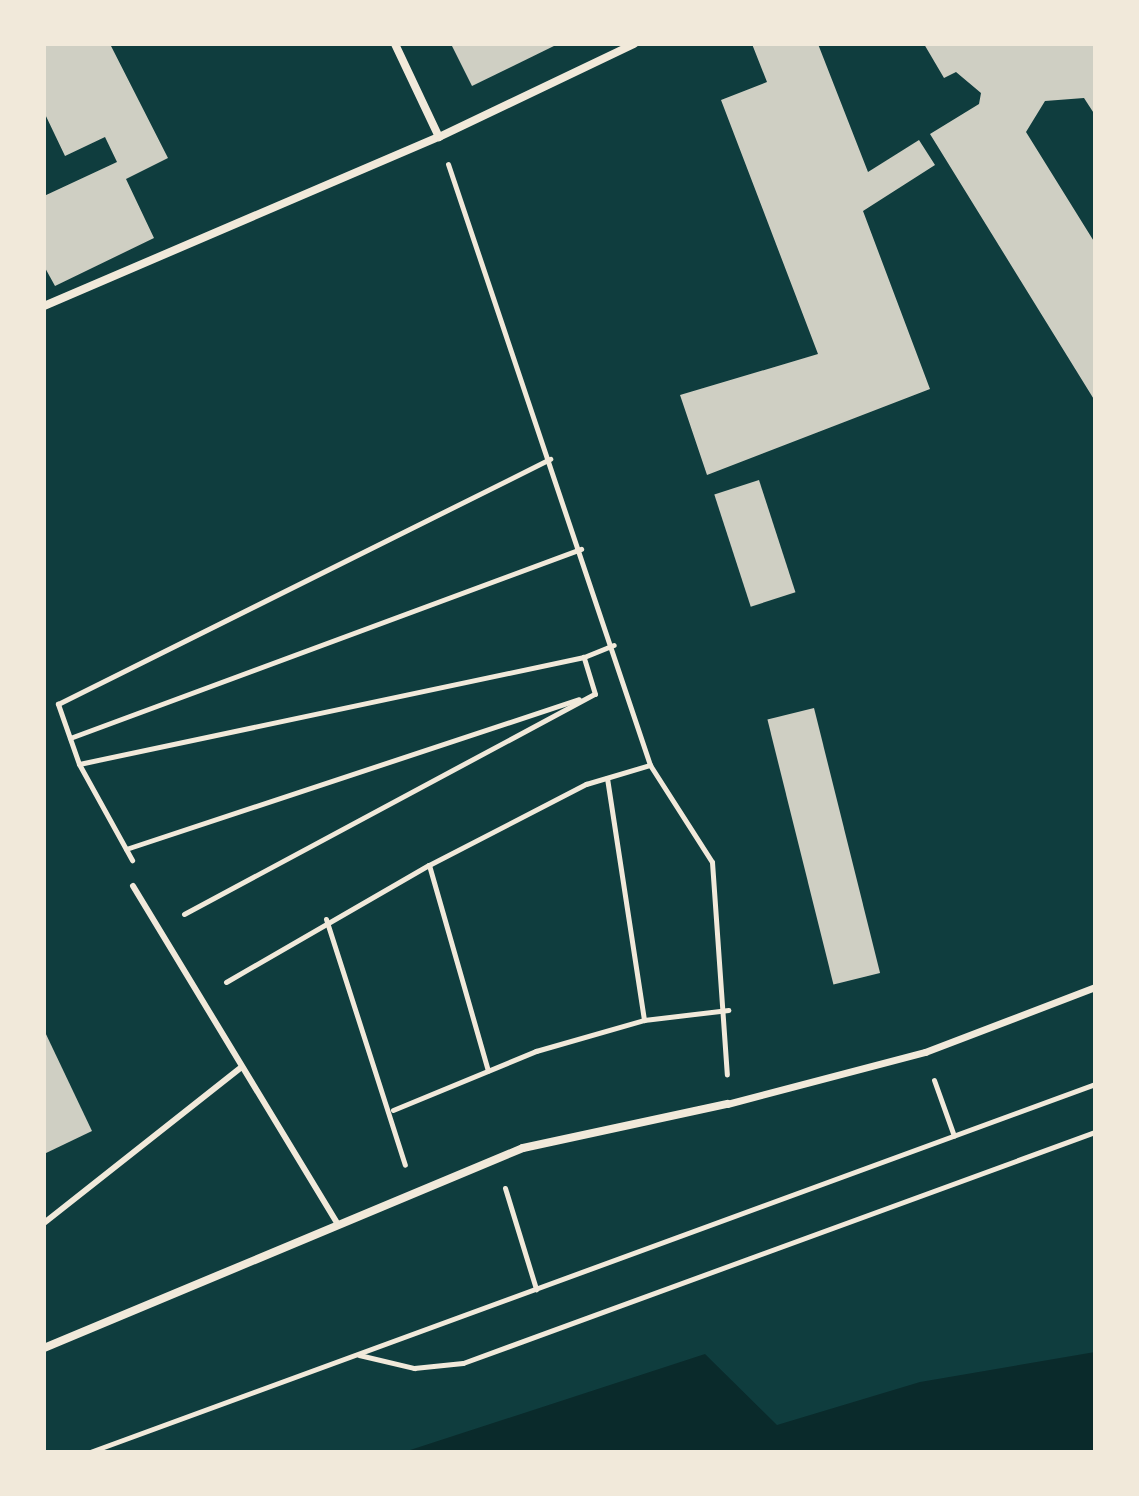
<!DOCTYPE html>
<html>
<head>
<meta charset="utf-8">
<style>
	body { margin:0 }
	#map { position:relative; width:1139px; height:1496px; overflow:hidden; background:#0f3d3e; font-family:Montserrat,sans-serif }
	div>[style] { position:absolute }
	.water>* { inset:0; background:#0a2a2b }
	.building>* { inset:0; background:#cfcfc3; transform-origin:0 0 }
	.path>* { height:5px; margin:-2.5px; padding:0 2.5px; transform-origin:2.5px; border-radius:2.5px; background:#f1e9da }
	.service>* { height:6px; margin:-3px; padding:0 3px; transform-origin:3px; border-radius:3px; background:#f1e9da }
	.pedestrian>* { height:7px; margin:-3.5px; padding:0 3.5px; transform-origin:3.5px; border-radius:3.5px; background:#f1e9da }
	.minor>* { height:8px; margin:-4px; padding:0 4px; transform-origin:4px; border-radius:4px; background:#f1e9da }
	span { translate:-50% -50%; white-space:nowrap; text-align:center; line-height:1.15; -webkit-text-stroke:6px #f1e9da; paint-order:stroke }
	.frame { position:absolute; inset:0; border:46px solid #f1e9da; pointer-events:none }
</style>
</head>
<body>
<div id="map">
	<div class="water">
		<i style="clip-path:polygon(1095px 1352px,1095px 1452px,404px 1452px,705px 1354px,777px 1425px,920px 1382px)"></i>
	</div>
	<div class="building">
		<i style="clip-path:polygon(44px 44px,110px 44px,168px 158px,126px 179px,154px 238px,55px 286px,44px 266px,44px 196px,117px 162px,105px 137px,65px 156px,44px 112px)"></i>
		<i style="clip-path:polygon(451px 44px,558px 44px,472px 86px)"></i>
		<i style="clip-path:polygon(752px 44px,818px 44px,868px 172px,919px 140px,935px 165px,863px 211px,930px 389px,707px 475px,680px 395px,818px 354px,721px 100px,767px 82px)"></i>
		<i style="clip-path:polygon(924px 44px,1095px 44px,1095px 115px,1084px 98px,1045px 101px,1026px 132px,1095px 243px,1095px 401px,930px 134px,979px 104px,981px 93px,956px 72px,944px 78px)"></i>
		<i style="left:759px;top:480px;width:118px;height:47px;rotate:72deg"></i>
		<i style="left:814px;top:708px;width:273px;height:48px;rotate:76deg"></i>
		<i style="clip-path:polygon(44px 1030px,92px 1131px,44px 1154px)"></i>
	</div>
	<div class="path">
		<i style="left:448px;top:164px;width:634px;rotate:71.42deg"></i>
		<i style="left:650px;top:765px;width:115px;rotate:57.4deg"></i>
		<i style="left:712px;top:862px;width:213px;rotate:86deg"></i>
		<i style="left:584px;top:657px;width:32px;rotate:-22deg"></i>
		<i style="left:70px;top:738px;width:545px;rotate:-20.3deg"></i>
		<i style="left:79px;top:764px;width:110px;rotate:61.1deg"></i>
		<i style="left:607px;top:778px;width:245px;rotate:81.3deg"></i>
		<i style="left:126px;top:849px;width:477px;rotate:-18.3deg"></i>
		<i style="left:429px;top:865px;width:214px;rotate:74deg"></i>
		<i style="left:184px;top:914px;width:466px;rotate:-28.2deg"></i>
		<i style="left:595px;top:694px;width:39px;rotate:-107deg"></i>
		<i style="left:584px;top:657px;width:516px;rotate:168.04deg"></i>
		<i style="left:79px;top:764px;width:64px;rotate:-109.3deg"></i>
		<i style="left:58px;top:704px;width:550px;rotate:-26.47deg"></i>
		<i style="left:326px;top:919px;width:258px;rotate:72.2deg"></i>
		<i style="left:226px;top:982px;width:234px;rotate:-30deg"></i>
		<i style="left:429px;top:865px;width:177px;rotate:-27.3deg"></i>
		<i style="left:586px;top:784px;width:67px;rotate:-16.5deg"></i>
		<i style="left:934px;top:1080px;width:59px;rotate:70.3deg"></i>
		<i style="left:393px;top:1110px;width:155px;rotate:-22.4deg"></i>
		<i style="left:536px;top:1051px;width:112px;rotate:-16deg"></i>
		<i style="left:644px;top:1020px;width:85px;rotate:-6.8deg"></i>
		<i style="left:505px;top:1188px;width:106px;rotate:72.9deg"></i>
		<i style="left:359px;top:1355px;width:57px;rotate:13.3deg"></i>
		<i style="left:414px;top:1368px;width:49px;rotate:-5.8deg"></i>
		<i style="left:463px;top:1363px;width:673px;rotate:-20.08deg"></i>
		<i style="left:90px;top:1452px;width:1070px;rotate:-20.11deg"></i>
	</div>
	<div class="service">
		<i style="left:133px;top:886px;width:394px;rotate:58.8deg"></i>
		<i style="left:44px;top:1223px;width:250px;rotate:-38.3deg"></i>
	</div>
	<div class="pedestrian">
		<i style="left:727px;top:1104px;width:205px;rotate:-14.7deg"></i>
		<i style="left:925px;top:1052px;width:182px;rotate:-20.9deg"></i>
	</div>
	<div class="minor">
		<i style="left:395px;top:44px;width:103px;rotate:64.7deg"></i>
		<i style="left:44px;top:306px;width:430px;rotate:-23.2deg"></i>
		<i style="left:439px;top:137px;width:216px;rotate:-25.5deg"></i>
		<i style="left:44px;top:1348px;width:519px;rotate:-22.66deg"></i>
		<i style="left:523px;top:1148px;width:209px;rotate:-12.2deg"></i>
	</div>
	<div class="frame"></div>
</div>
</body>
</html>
